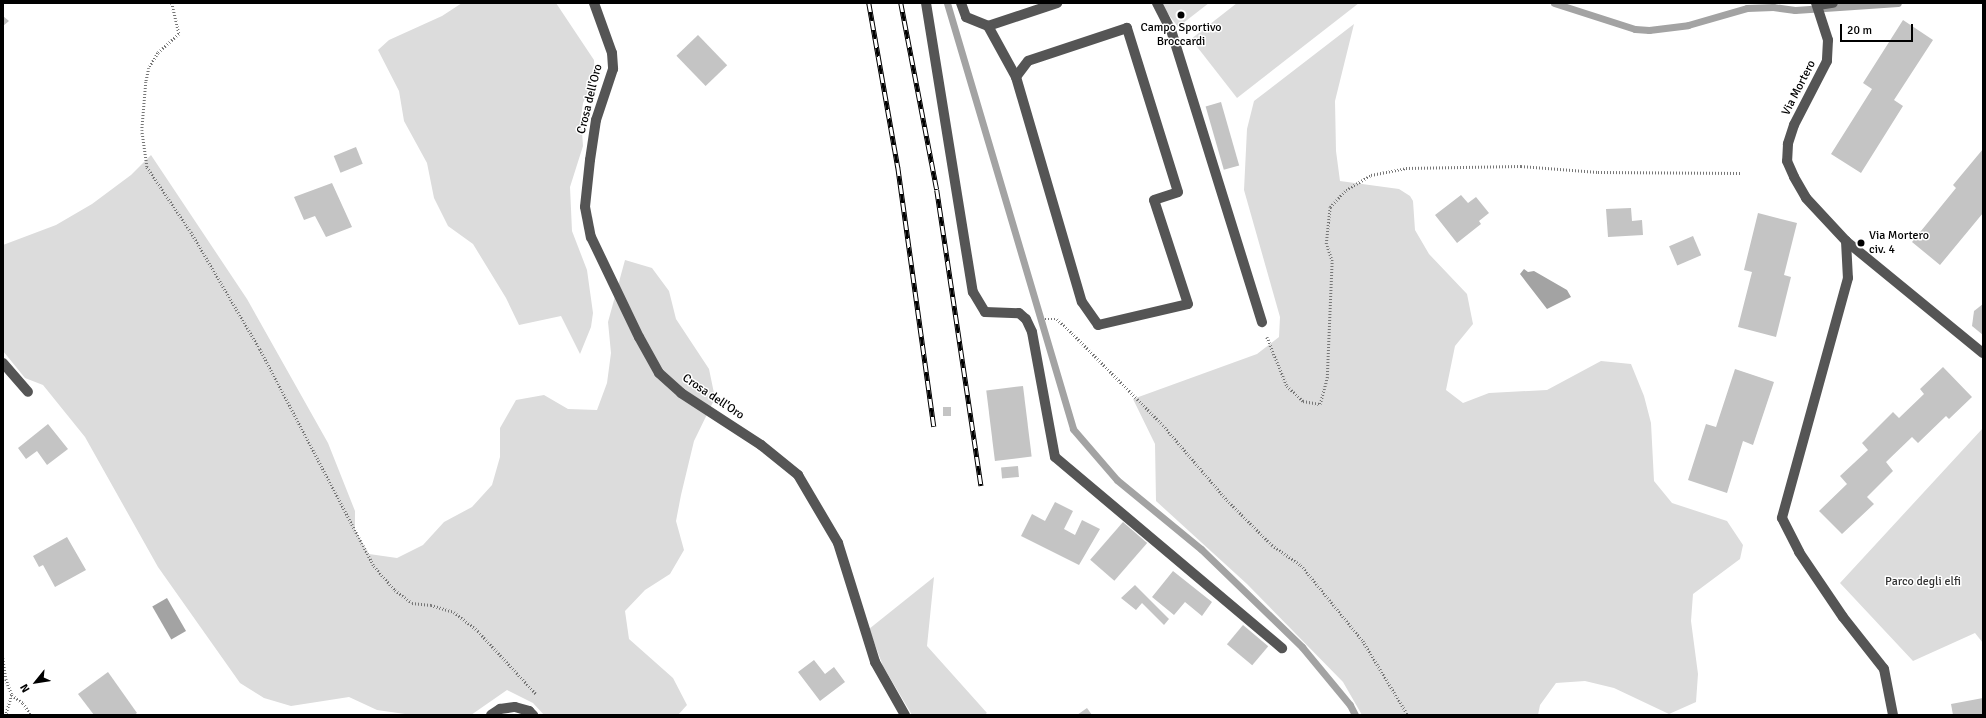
<!DOCTYPE html>
<html>
<head>
<meta charset="utf-8">
<style>
	body { margin:0 }
	#map { position:relative; width:1986px; height:718px; overflow:hidden; background:#fff; font-family:Signika,sans-serif }
	div>[style] { position:absolute }
	.green>* { inset:0; background:#dcdcdc }
	.water>* { inset:0; background:#a3a3a3; transform-origin:0 0 }
	.stream>* { height:7px; margin:-3.5px; padding:0 3.5px; transform-origin:3.5px; border-radius:3.5px; background:#a3a3a3 }
	.building>* { inset:0; background:#c4c4c4; transform-origin:0 0 }
	.path>* { height:2.5px; margin-top:-1.25px; transform-origin:0; background:repeating-linear-gradient(90deg,#777 0 1px,transparent 0 3px) }
	.minor>* { height:10px; margin:-5px; padding:0 5px; transform-origin:5px; border-radius:5px; background:#555 }
	.rail>* { height:4.5px; margin-top:-2.25px; transform-origin:0; background:repeating-linear-gradient(90deg,#fff 0 9px,#000 0 18px); box-sizing:border-box; border-block:1px solid #000 }
	.dots>* { width:11px; height:11px; translate:-50% -50%; box-sizing:border-box; border:2px solid #fff; border-radius:50% }
	span { translate:-50% -50%; white-space:nowrap; text-align:center; line-height:1.15; -webkit-text-stroke:3px #fff; paint-order:stroke }
	.poi-label { font-size:12px; color:#000 }
	.left { translate:0 -50%; text-align:left }
	.street-label { font-size:12px; color:#000 }
	.park-label { font-size:12px; color:#333 }
	.frame { position:absolute; inset:0; border:4px solid #000; pointer-events:none }
	.north { position:absolute; left:16px; top:662px; width:40px; height:40px; -webkit-text-stroke:3px #fff; paint-order:stroke; rotate:240deg; font-size:11px; font-weight:700; line-height:16px; text-align:center; color:#000 }
	.north::after { content:''; display:block; margin:auto; width:14px; height:18px; background:#000; clip-path:polygon(50% 0,100% 100%,50% 72%,0 100%) }
	.scale { position:absolute; left:1840px; top:24px; width:73px; height:18px; box-sizing:border-box; border:2px solid #000; border-top:0; padding-left:5px; font-size:12px; line-height:14px; white-space:nowrap; color:#000; -webkit-text-stroke:3px #fff; paint-order:stroke }
</style>
</head>
<body>
<div id="map">
	<div class="green">
		<i style="clip-path:polygon(462px 3px,556px 3px,594px 60px,595px 75px,583px 103px,581px 117px,583px 146px,570px 187px,572px 231px,587px 270px,593px 313px,591px 327px,580px 354px,561px 316px,519px 325px,506px 298px,473px 244px,448px 226px,434px 198px,427px 163px,404px 121px,399px 91px,378px 50px,389px 40px,442px 16px)"></i>
		<i style="clip-path:polygon(1160px 3px,1209px 3px,1178px 27px)"></i>
		<i style="clip-path:polygon(1237px 3px,1359px 3px,1237px 98px,1191px 39px)"></i>
		<i style="clip-path:polygon(1354px 24px,1335px 101px,1336px 151px,1340px 181px,1399px 189px,1410px 196px,1413px 201px,1415px 230px,1429px 254px,1467px 294px,1473px 324px,1455px 346px,1446px 390px,1463px 403px,1489px 393px,1547px 390px,1601px 361px,1631px 364px,1644px 396px,1651px 423px,1654px 481px,1672px 503px,1727px 521px,1743px 545px,1740px 559px,1693px 594px,1691px 621px,1698px 674px,1696px 702px,1669px 714px,1614px 688px,1585px 681px,1556px 683px,1540px 705px,1538px 715px,1362px 715px,1343px 682px,1247px 584px,1156px 501px,1155px 444px,1133px 399px,1257px 354px,1279px 337px,1280px 317px,1244px 190px,1247px 129px,1254px 101px)"></i>
		<i style="clip-path:polygon(151px 155px,247px 299px,328px 443px,355px 511px,355px 530px,369px 554px,397px 558px,423px 545px,444px 522px,472px 507px,492px 485px,500px 457px,500px 428px,516px 400px,544px 395px,568px 409px,597px 410px,607px 383px,611px 353px,608px 322px,625px 260px,652px 268px,669px 291px,676px 319px,709px 369px,715px 398px,694px 441px,681px 495px,676px 521px,684px 550px,670px 574px,645px 590px,625px 611px,629px 639px,673px 678px,687px 705px,678px 715px,544px 715px,533px 703px,507px 690px,471px 715px,412px 715px,377px 710px,349px 697px,291px 706px,264px 698px,240px 683px,158px 567px,85px 437px,43px 385px,25px 378px,3px 351px,3px 245px,56px 225px,92px 204px,131px 175px)"></i>
		<i style="clip-path:polygon(1983px 428px,1983px 643px,1975px 633px,1913px 661px,1840px 583px)"></i>
		<i style="clip-path:polygon(934px 577px,927px 646px,987px 713px,984px 715px,912px 715px,883px 666px,869px 629px)"></i>
	</div>
	<div class="water">
		<i style="clip-path:polygon(1524px 269px,1528px 272px,1534px 271px,1567px 290px,1571px 297px,1547px 309px,1520px 274px)"></i>
		<i style="left:167px;top:598px;width:38px;height:17px;rotate:60deg"></i>
	</div>
	<div class="stream">
		<i style="left:947px;top:3px;width:444px;rotate:73.5deg"></i>
		<i style="left:1073px;top:429px;width:67px;rotate:49.2deg"></i>
		<i style="left:1117px;top:480px;width:109px;rotate:39.4deg"></i>
		<i style="left:1201px;top:549px;width:141px;rotate:44.1deg"></i>
		<i style="left:1302px;top:647px;width:75px;rotate:50.4deg"></i>
		<i style="left:1350px;top:705px;width:11px;rotate:63deg"></i>
		<i style="left:1554px;top:3px;width:85px;rotate:17.8deg"></i>
		<i style="left:1635px;top:29px;width:14px;rotate:4deg"></i>
		<i style="left:1649px;top:30px;width:39px;rotate:-7deg"></i>
		<i style="left:1688px;top:25px;width:61px;rotate:-16.1deg"></i>
		<i style="left:1747px;top:8px;width:26px;rotate:-2deg"></i>
		<i style="left:1773px;top:7px;width:22px;rotate:8deg"></i>
		<i style="left:1795px;top:10px;width:103px;rotate:-3.9deg"></i>
	</div>
	<div class="building">
		<i style="clip-path:polygon(3px 16px,9px 21px,3px 26px)"></i>
		<i style="clip-path:polygon(1903px 20px,1933px 40px,1894px 100px,1903px 106px,1861px 173px,1831px 154px,1872px 89px,1863px 83px)"></i>
		<i style="left:698px;top:35px;width:42px;height:30px;rotate:46deg"></i>
		<i style="left:1221px;top:102px;width:66px;height:16px;rotate:74deg"></i>
		<i style="left:356px;top:147px;width:18px;height:24px;rotate:68deg"></i>
		<i style="clip-path:polygon(1983px 149px,1983px 213px,1940px 265px,1912px 242px,1956px 188px,1953px 185px)"></i>
		<i style="clip-path:polygon(332px 183px,352px 227px,326px 237px,315px 216px,304px 220px,294px 197px)"></i>
		<i style="clip-path:polygon(1461px 195px,1468px 203px,1476px 197px,1489px 213px,1479px 221px,1481px 224px,1457px 243px,1435px 215px)"></i>
		<i style="clip-path:polygon(1631px 208px,1632px 221px,1642px 220px,1643px 235px,1608px 237px,1606px 209px)"></i>
		<i style="clip-path:polygon(1758px 213px,1797px 223px,1784px 275px,1791px 277px,1776px 337px,1738px 327px,1752px 272px,1744px 270px)"></i>
		<i style="left:1693px;top:236px;width:21px;height:26px;rotate:67deg"></i>
		<i style="clip-path:polygon(1983px 304px,1983px 335px,1972px 326px,1974px 311px)"></i>
		<i style="clip-path:polygon(1943px 367px,1972px 397px,1949px 419px,1946px 416px,1918px 443px,1912px 437px,1886px 462px,1893px 471px,1867px 497px,1874px 504px,1842px 534px,1819px 511px,1847px 484px,1840px 476px,1868px 450px,1862px 443px,1893px 412px,1899px 418px,1924px 394px,1920px 389px)"></i>
		<i style="clip-path:polygon(1735px 369px,1774px 382px,1753px 445px,1743px 441px,1727px 493px,1688px 480px,1706px 424px,1716px 427px)"></i>
		<i style="left:1023px;top:386px;width:71px;height:37px;rotate:83deg"></i>
		<i style="left:943px;top:407px;width:8px;height:9px"></i>
		<i style="clip-path:polygon(48px 424px,68px 449px,47px 465px,37px 451px,26px 459px,18px 448px)"></i>
		<i style="left:1018px;top:466px;width:11px;height:17px;rotate:85deg"></i>
		<i style="clip-path:polygon(1055px 502px,1073px 511px,1064px 529px,1075px 535px,1082px 520px,1100px 529px,1079px 565px,1021px 536px,1032px 514px,1045px 521px)"></i>
		<i style="left:1123px;top:522px;width:32px;height:50px;rotate:41deg"></i>
		<i style="clip-path:polygon(67px 537px,86px 570px,55px 587px,43px 565px,39px 567px,33px 556px)"></i>
		<i style="clip-path:polygon(1173px 571px,1212px 602px,1202px 616px,1185px 602px,1174px 615px,1152px 597px)"></i>
		<i style="clip-path:polygon(1135px 585px,1169px 619px,1164px 625px,1142px 603px,1136px 610px,1121px 598px)"></i>
		<i style="left:1243px;top:625px;width:33px;height:25px;rotate:40deg"></i>
		<i style="clip-path:polygon(814px 660px,825px 674px,834px 667px,845px 682px,820px 701px,798px 672px)"></i>
		<i style="clip-path:polygon(108px 672px,137px 713px,134px 715px,94px 715px,78px 694px)"></i>
		<i style="clip-path:polygon(1983px 698px,1983px 715px,1953px 715px,1951px 704px)"></i>
		<i style="clip-path:polygon(1087px 708px,1092px 715px,1077px 715px)"></i>
	</div>
	<div class="path">
		<i style="left:172px;top:3px;width:32px;rotate:77deg"></i>
		<i style="left:179px;top:34px;width:28px;rotate:138deg"></i>
		<i style="left:158px;top:53px;width:17px;rotate:121deg"></i>
		<i style="left:149px;top:68px;width:14px;rotate:102deg"></i>
		<i style="left:146px;top:82px;width:48px;rotate:94.8deg"></i>
		<i style="left:142px;top:130px;width:37px;rotate:82deg"></i>
		<i style="left:147px;top:167px;width:78px;rotate:55.9deg"></i>
		<i style="left:191px;top:232px;width:136px;rotate:59.5deg"></i>
		<i style="left:260px;top:349px;width:245px;rotate:62.3deg"></i>
		<i style="left:374px;top:566px;width:32px;rotate:49deg"></i>
		<i style="left:395px;top:590px;width:21px;rotate:37deg"></i>
		<i style="left:412px;top:603px;width:19px;rotate:6deg"></i>
		<i style="left:431px;top:605px;width:24px;rotate:17deg"></i>
		<i style="left:454px;top:612px;width:31px;rotate:38deg"></i>
		<i style="left:478px;top:631px;width:87px;rotate:47.3deg"></i>
		<i style="left:1045px;top:319px;width:12px"></i>
		<i style="left:1057px;top:319px;width:21px;rotate:43deg"></i>
		<i style="left:1072px;top:333px;width:129px;rotate:45.3deg"></i>
		<i style="left:1163px;top:425px;width:99px;rotate:49.5deg"></i>
		<i style="left:1227px;top:500px;width:64px;rotate:45deg"></i>
		<i style="left:1272px;top:545px;width:35px;rotate:35deg"></i>
		<i style="left:1301px;top:565px;width:98px;rotate:50.8deg"></i>
		<i style="left:1363px;top:641px;width:87px;rotate:58.7deg"></i>
		<i style="left:1267px;top:337px;width:53px;rotate:67.8deg"></i>
		<i style="left:1287px;top:386px;width:22px;rotate:43deg"></i>
		<i style="left:1303px;top:401px;width:17px;rotate:10deg"></i>
		<i style="left:1320px;top:404px;width:27px;rotate:-75deg"></i>
		<i style="left:1327px;top:378px;width:117px;rotate:-87.6deg"></i>
		<i style="left:1332px;top:261px;width:18px;rotate:-109deg"></i>
		<i style="left:1326px;top:244px;width:37px;rotate:-84deg"></i>
		<i style="left:1330px;top:207px;width:23px;rotate:-47deg"></i>
		<i style="left:1346px;top:190px;width:29px;rotate:-31deg"></i>
		<i style="left:1371px;top:175px;width:36px;rotate:-11deg"></i>
		<i style="left:1406px;top:168px;width:115px;rotate:-1deg"></i>
		<i style="left:1521px;top:166px;width:77px;rotate:4.5deg"></i>
		<i style="left:1598px;top:172px;width:143px;rotate:0.4deg"></i>
		<i style="left:3px;top:658px;width:21px;rotate:82deg"></i>
		<i style="left:6px;top:679px;width:17px;rotate:69deg"></i>
		<i style="left:12px;top:695px;width:21px;rotate:107deg"></i>
		<i style="left:12px;top:695px;width:14px;rotate:36deg"></i>
		<i style="left:23px;top:703px;width:14px;rotate:56deg"></i>
	</div>
	<div class="minor">
		<i style="left:594px;top:3px;width:53px;rotate:70.2deg"></i>
		<i style="left:612px;top:53px;width:16px;rotate:86deg"></i>
		<i style="left:613px;top:69px;width:54px;rotate:108.4deg"></i>
		<i style="left:596px;top:120px;width:40px;rotate:98.5deg"></i>
		<i style="left:590px;top:160px;width:47px;rotate:96.1deg"></i>
		<i style="left:585px;top:207px;width:31px;rotate:79deg"></i>
		<i style="left:591px;top:237px;width:111px;rotate:64.4deg"></i>
		<i style="left:639px;top:337px;width:41px;rotate:60.9deg"></i>
		<i style="left:659px;top:373px;width:30px;rotate:42deg"></i>
		<i style="left:681px;top:393px;width:95px;rotate:33deg"></i>
		<i style="left:761px;top:445px;width:48px;rotate:39deg"></i>
		<i style="left:798px;top:475px;width:79px;rotate:59.5deg"></i>
		<i style="left:838px;top:543px;width:125px;rotate:72.7deg"></i>
		<i style="left:875px;top:662px;width:61px;rotate:60.5deg"></i>
		<i style="left:926px;top:3px;width:293px;rotate:80.8deg"></i>
		<i style="left:973px;top:292px;width:23px;rotate:59deg"></i>
		<i style="left:985px;top:312px;width:34px;rotate:2deg"></i>
		<i style="left:1019px;top:313px;width:9px;rotate:41deg"></i>
		<i style="left:1026px;top:319px;width:14px;rotate:65deg"></i>
		<i style="left:1032px;top:332px;width:127px;rotate:79.6deg"></i>
		<i style="left:1055px;top:457px;width:297px;rotate:40.1deg"></i>
		<i style="left:961px;top:3px;width:15px;rotate:70deg"></i>
		<i style="left:966px;top:17px;width:24px;rotate:22deg"></i>
		<i style="left:988px;top:26px;width:73px;rotate:-18.4deg"></i>
		<i style="left:1157px;top:3px;width:30px;rotate:63deg"></i>
		<i style="left:1171px;top:30px;width:306px;rotate:72.7deg"></i>
		<i style="left:1816px;top:3px;width:39px;rotate:72deg"></i>
		<i style="left:1828px;top:40px;width:21px;rotate:93deg"></i>
		<i style="left:1827px;top:61px;width:72px;rotate:117.3deg"></i>
		<i style="left:1794px;top:125px;width:20px;rotate:108deg"></i>
		<i style="left:1788px;top:144px;width:17px;rotate:93deg"></i>
		<i style="left:1787px;top:161px;width:17px;rotate:66deg"></i>
		<i style="left:1794px;top:177px;width:24px;rotate:60deg"></i>
		<i style="left:1806px;top:198px;width:59px;rotate:47.1deg"></i>
		<i style="left:1846px;top:241px;width:177px;rotate:39.3deg"></i>
		<i style="left:1818px;top:5px;width:15px;rotate:-8deg"></i>
		<i style="left:988px;top:26px;width:58px;rotate:61.2deg"></i>
		<i style="left:1016px;top:77px;width:234px;rotate:73.7deg"></i>
		<i style="left:1082px;top:302px;width:28px;rotate:55deg"></i>
		<i style="left:1098px;top:325px;width:92px;rotate:-13.1deg"></i>
		<i style="left:1188px;top:304px;width:109px;rotate:-108.1deg"></i>
		<i style="left:1154px;top:200px;width:25px;rotate:-18deg"></i>
		<i style="left:1178px;top:192px;width:172px;rotate:-107.3deg"></i>
		<i style="left:1127px;top:28px;width:104px;rotate:161.6deg"></i>
		<i style="left:1028px;top:61px;width:20px;rotate:127deg"></i>
		<i style="left:1846px;top:241px;width:37px;rotate:87deg"></i>
		<i style="left:1848px;top:278px;width:249px;rotate:105.4deg"></i>
		<i style="left:1782px;top:518px;width:38px;rotate:63deg"></i>
		<i style="left:1799px;top:552px;width:78px;rotate:55.9deg"></i>
		<i style="left:1843px;top:617px;width:66px;rotate:51.7deg"></i>
		<i style="left:1884px;top:669px;width:47px;rotate:78.9deg"></i>
		<i style="left:3px;top:363px;width:38px;rotate:49deg"></i>
		<i style="left:491px;top:715px;width:11px;rotate:-34deg"></i>
		<i style="left:500px;top:709px;width:15px;rotate:-8deg"></i>
		<i style="left:515px;top:707px;width:15px;rotate:16deg"></i>
		<i style="left:529px;top:711px;width:6px;rotate:45deg"></i>
	</div>
	<div class="rail">
		<i style="left:869px;top:3px;width:167px;rotate:80deg"></i>
		<i style="left:898px;top:167px;width:262px;rotate:82.1deg"></i>
		<i style="left:901px;top:3px;width:190px;rotate:79.1deg"></i>
		<i style="left:937px;top:190px;width:299px;rotate:81.5deg"></i>
	</div>
	<div class="dots">
		<i style="left:1181px;top:15px;background:#000"></i>
		<i style="left:1861px;top:243px;background:#000"></i>
	</div>
	<div class="poi-label">
		<span style="left:1181px;top:35px">Campo Sportivo<br>Broccardi</span>
		<span class="left" style="left:1869px;top:243px">Via Mortero<br>civ. 4</span>
	</div>
	<div class="street-label">
		<span style="left:1799px;top:88px;rotate:-63deg">Via Mortero</span>
		<span style="left:590px;top:99px;rotate:-76deg">Crosa dell'Oro</span>
		<span style="left:713px;top:397px;rotate:34deg">Crosa dell'Oro</span>
	</div>
	<div class="park-label">
		<span style="left:1923px;top:582px">Parco degli elfi</span>
	</div>
	<div class="frame"></div>
	<div class="north">N</div>
	<div class="scale">20 m</div>
</div>
</body>
</html>
